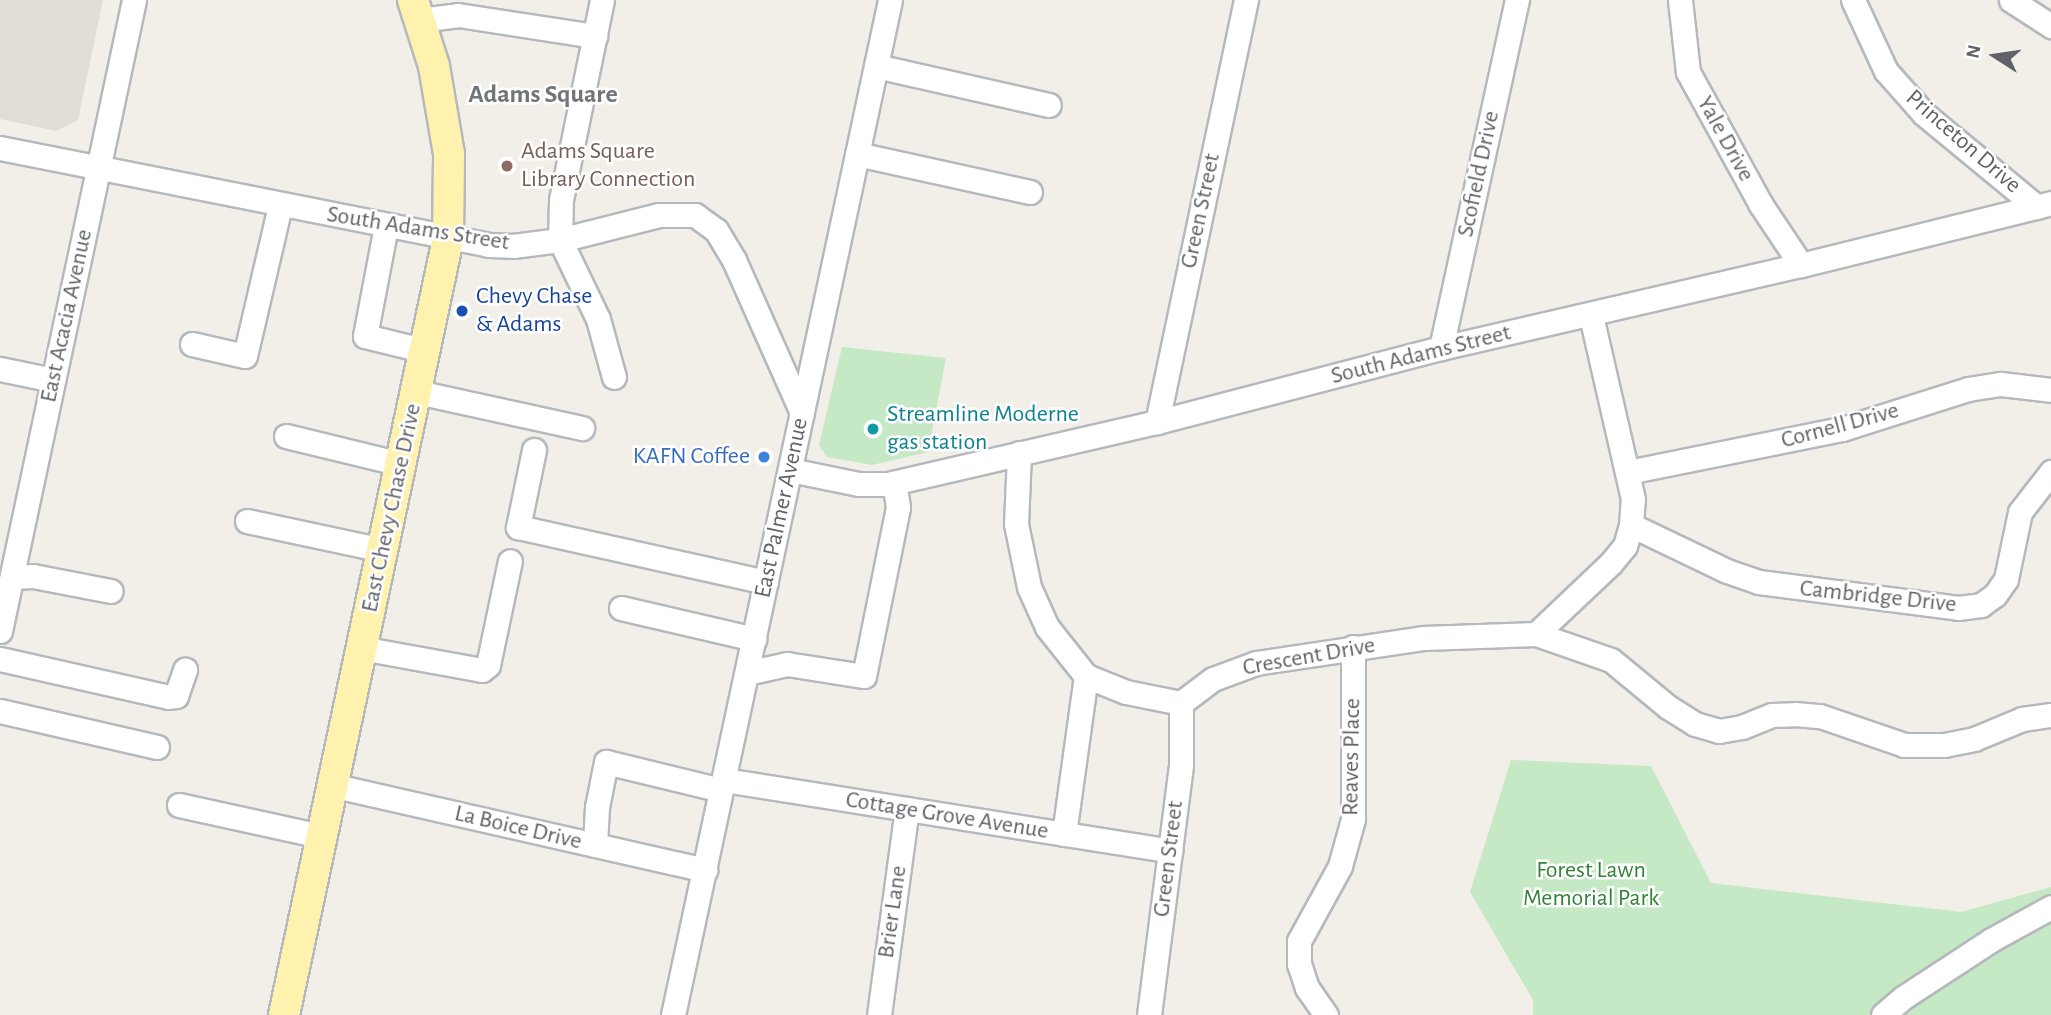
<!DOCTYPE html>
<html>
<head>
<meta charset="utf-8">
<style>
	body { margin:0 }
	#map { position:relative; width:2051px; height:1015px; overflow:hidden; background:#f1efe8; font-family:"Alegreya Sans",sans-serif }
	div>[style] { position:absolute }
	.education>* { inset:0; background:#e1ded6 }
	.green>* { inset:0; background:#c5e8c5 }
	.roads { filter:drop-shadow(2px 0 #b5b8bc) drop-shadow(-2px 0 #b5b8bc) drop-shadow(0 2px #b5b8bc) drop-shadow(0 -2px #b5b8bc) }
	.minor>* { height:23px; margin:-11.5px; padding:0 11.5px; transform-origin:11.5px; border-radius:11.5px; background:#fff }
	.major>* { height:30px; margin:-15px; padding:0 15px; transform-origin:15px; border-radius:15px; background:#fff2af }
	.dots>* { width:19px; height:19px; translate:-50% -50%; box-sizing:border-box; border:4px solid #fff; border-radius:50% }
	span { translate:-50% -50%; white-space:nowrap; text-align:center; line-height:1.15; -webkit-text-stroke:5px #fff; paint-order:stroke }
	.street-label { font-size:24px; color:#5f6368 }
	.education-label { font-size:24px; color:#785e54 }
	.left { translate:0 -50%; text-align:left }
	.transit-label { font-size:24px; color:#164399 }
	.culture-label { font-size:24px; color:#0d838f }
	.shop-label { font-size:24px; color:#366cbe }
	.right { translate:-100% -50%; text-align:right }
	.park-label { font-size:24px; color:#348238 }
	.neighbourhood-label { font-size:26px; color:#70757a; font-weight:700 }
	.north { position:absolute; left:1960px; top:21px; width:70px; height:70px; -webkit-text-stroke:5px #fff; paint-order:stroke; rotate:282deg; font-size:19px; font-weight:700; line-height:28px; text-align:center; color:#5f6368 }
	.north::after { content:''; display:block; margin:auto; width:24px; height:32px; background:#5f6368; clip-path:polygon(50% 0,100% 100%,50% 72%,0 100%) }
</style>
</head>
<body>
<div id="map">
	<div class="education">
		<i style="clip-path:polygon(0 0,103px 0,78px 120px,56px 131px,0 119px)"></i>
	</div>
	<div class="green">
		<i style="clip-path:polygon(842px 347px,946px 358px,928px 452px,872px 465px,827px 457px,819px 445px)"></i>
		<i style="clip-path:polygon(1511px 760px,1651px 766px,1711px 883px,1961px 912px,2051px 887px,2051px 1015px,1533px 1015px,1533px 1000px,1470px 892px)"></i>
	</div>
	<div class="roads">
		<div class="minor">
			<i style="left:602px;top:0;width:204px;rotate:101.6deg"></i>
			<i style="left:561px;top:200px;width:40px;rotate:91.4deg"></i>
			<i style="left:560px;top:240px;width:88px;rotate:64.3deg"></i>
			<i style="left:598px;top:319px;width:60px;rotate:74.6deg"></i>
			<i style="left:1680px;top:0;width:72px;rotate:83.7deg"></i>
			<i style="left:1688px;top:72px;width:152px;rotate:61.2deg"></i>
			<i style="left:1761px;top:205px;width:72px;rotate:56.3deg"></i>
			<i style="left:1853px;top:0;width:78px;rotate:65.1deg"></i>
			<i style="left:1886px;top:71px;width:57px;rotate:48.5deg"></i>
			<i style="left:1924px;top:114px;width:146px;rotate:39.5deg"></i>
			<i style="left:2011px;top:0;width:48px;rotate:33deg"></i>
			<i style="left:419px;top:20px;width:39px;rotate:-7deg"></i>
			<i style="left:458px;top:15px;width:139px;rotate:8.7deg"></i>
			<i style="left:876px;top:66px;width:177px;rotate:12.7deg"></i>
			<i style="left:0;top:148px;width:498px;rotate:11.2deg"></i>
			<i style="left:488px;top:245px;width:25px;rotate:2deg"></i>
			<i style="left:513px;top:246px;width:47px;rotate:-7.3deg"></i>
			<i style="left:560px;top:240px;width:102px;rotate:-14.2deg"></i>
			<i style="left:659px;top:215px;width:36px"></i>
			<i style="left:695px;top:215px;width:26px;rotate:36deg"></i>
			<i style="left:716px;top:230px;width:35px;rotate:59deg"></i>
			<i style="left:734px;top:260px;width:167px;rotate:66deg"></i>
			<i style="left:857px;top:154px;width:177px;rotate:12.4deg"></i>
			<i style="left:386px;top:226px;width:112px;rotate:100.8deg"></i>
			<i style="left:365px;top:336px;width:63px;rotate:13.8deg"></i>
			<i style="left:192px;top:344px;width:54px;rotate:12.8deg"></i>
			<i style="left:245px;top:356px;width:155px;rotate:-76.9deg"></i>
			<i style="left:1441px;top:348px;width:356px;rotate:-77.7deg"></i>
			<i style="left:0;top:369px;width:54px;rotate:11.7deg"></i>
			<i style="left:417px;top:392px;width:169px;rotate:12.3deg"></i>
			<i style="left:1157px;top:422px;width:431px;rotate:-78.1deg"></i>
			<i style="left:286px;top:436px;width:118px;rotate:13.7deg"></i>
			<i style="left:534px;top:450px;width:79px;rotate:101.7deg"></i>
			<i style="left:518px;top:527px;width:254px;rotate:12.5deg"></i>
			<i style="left:1019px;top:453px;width:71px;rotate:92.4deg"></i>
			<i style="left:1016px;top:524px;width:64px;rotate:78.3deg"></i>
			<i style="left:1029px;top:587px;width:44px;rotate:65.8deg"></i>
			<i style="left:1047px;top:627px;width:63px;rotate:51.5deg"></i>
			<i style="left:1086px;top:676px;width:43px;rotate:21.8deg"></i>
			<i style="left:1126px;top:692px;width:56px;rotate:11.3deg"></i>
			<i style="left:1181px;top:703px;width:40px;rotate:-37deg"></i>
			<i style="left:1213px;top:679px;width:46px;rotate:-20.4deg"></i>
			<i style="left:1256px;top:663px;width:170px;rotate:-8.5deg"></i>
			<i style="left:1424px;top:638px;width:112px;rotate:-2deg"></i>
			<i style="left:1536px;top:634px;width:79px;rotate:19.1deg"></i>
			<i style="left:1611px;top:660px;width:74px;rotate:39.5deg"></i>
			<i style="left:1668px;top:707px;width:32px;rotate:32deg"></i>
			<i style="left:1695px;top:724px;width:25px;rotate:16deg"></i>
			<i style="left:1719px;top:731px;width:23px;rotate:-10deg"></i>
			<i style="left:1742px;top:727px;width:32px;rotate:-22deg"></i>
			<i style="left:1772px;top:715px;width:23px;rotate:-2deg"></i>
			<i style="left:1795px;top:714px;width:25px;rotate:5deg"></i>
			<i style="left:1820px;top:716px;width:89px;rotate:19deg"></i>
			<i style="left:1904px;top:745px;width:40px"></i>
			<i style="left:1944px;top:745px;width:31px;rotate:-11deg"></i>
			<i style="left:1974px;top:739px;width:52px;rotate:-22.6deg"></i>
			<i style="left:2022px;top:719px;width:29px;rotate:-8deg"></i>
			<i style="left:790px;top:470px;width:70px;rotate:11.5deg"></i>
			<i style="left:859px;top:484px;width:29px"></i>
			<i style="left:888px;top:484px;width:276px;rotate:-13deg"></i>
			<i style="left:1157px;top:422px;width:293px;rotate:-14.6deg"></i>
			<i style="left:1441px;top:348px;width:369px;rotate:-13deg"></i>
			<i style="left:1801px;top:265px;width:258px;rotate:-13.9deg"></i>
			<i style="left:1628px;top:472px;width:218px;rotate:-11.4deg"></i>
			<i style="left:1842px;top:429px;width:132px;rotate:-17.6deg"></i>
			<i style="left:1968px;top:389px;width:33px;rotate:-9deg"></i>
			<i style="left:2001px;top:384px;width:50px;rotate:6.8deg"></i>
			<i style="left:247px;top:521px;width:139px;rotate:12deg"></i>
			<i style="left:1631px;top:525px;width:106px;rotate:25.6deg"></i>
			<i style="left:1727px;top:571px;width:34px;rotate:19deg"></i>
			<i style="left:1759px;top:582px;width:201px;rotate:7.4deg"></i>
			<i style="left:1958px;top:608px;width:23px;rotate:-7deg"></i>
			<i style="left:1981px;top:605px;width:17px;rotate:-36deg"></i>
			<i style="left:1995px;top:595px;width:19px;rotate:-55deg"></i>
			<i style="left:2006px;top:579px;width:68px;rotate:-78.2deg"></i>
			<i style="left:2020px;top:512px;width:51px;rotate:-52.2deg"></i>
			<i style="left:12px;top:577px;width:21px;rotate:-3deg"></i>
			<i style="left:33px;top:576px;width:79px;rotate:10.9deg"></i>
			<i style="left:621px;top:608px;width:137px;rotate:13.1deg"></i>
			<i style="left:0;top:631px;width:645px;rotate:-78.01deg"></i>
			<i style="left:1536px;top:634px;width:103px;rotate:-43.4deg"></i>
			<i style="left:1611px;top:563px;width:22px;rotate:-51deg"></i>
			<i style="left:1625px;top:546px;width:22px;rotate:-74deg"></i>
			<i style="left:1631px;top:525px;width:26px;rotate:-86deg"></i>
			<i style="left:1633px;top:499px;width:189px;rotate:-102.9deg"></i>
			<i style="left:361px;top:648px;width:123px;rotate:10.3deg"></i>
			<i style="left:482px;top:670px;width:8px;rotate:-40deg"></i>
			<i style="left:488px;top:665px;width:106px;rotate:-78.1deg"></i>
			<i style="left:0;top:659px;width:172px;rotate:12.7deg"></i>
			<i style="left:168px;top:697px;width:8px;rotate:-7deg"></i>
			<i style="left:176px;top:696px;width:28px;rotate:-71deg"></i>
			<i style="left:747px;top:673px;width:41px;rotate:-12.7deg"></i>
			<i style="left:787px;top:664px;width:78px;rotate:8.9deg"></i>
			<i style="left:864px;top:676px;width:172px;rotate:-78.6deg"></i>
			<i style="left:898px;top:507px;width:24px;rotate:-99deg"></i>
			<i style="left:0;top:711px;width:161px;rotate:12.9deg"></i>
			<i style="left:724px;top:780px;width:452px;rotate:9deg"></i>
			<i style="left:331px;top:785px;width:384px;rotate:12.8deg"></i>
			<i style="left:179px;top:805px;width:145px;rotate:12.3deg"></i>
			<i style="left:1064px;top:834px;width:160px;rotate:-82.1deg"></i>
			<i style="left:595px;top:845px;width:38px;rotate:-87deg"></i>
			<i style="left:597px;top:807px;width:46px;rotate:-78.7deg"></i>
			<i style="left:606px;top:762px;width:118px;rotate:13.7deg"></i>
			<i style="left:673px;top:1015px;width:1038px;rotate:-77.93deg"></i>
			<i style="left:879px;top:1015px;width:208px;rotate:-82.3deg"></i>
			<i style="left:1149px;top:1015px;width:252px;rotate:-82.7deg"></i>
			<i style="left:1181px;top:765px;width:62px;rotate:-90deg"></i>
			<i style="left:1326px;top:1015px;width:33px;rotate:-125deg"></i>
			<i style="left:1307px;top:988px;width:25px;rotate:-108deg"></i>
			<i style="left:1299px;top:964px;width:23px;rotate:-90deg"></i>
			<i style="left:1299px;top:941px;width:85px;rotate:-61.3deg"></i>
			<i style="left:1340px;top:866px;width:49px;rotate:-74.5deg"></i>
			<i style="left:1353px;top:819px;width:172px;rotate:-90deg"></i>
			<i style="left:1883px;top:1015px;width:28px;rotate:-41deg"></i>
			<i style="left:1904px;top:997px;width:104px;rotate:-33.2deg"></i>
			<i style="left:1991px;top:940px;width:68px;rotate:-28.8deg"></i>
		</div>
		<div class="major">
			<i style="left:284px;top:1015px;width:793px;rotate:-78.07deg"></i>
			<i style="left:448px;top:239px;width:85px;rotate:-89.3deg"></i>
			<i style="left:449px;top:154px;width:89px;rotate:-99.7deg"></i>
			<i style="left:434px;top:66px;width:69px;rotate:-107.7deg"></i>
		</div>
	</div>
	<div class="dots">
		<i style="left:507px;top:166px;background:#8d6e63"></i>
		<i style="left:462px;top:311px;background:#1a4fb4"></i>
		<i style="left:873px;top:429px;background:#0f9aa8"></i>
		<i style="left:764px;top:457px;background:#3f7fe0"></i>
	</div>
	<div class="street-label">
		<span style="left:1725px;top:139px;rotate:61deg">Yale Drive</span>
		<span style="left:1963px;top:142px;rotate:41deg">Princeton Drive</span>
		<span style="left:1479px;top:174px;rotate:-78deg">Scofield Drive</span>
		<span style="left:1201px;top:211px;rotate:-78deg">Green Street</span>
		<span style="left:418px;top:229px;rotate:9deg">South Adams Street</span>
		<span style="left:67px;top:316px;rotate:-78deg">East Acacia Avenue</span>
		<span style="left:1421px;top:355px;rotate:-14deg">South Adams Street</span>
		<span style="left:1840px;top:426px;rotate:-15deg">Cornell Drive</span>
		<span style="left:392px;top:508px;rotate:-78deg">East Chevy Chase Drive</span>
		<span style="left:782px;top:508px;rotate:-78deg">East Palmer Avenue</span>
		<span style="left:1878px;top:597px;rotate:6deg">Cambridge Drive</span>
		<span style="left:1309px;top:657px;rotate:-10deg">Crescent Drive</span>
		<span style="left:1352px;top:757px;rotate:-89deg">Reaves Place</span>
		<span style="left:947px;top:816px;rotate:9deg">Cottage Grove Avenue</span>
		<span style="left:518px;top:828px;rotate:13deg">La Boice Drive</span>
		<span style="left:1169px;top:859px;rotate:-83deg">Green Street</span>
		<span style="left:893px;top:912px;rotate:-82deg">Brier Lane</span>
	</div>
	<div class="education-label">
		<span class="left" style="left:521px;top:166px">Adams Square<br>Library Connection</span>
	</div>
	<div class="transit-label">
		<span class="left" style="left:476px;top:311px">Chevy Chase<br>&amp; Adams</span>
	</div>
	<div class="culture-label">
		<span class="left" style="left:887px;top:429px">Streamline Moderne<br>gas station</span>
	</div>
	<div class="shop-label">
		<span class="right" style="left:750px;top:457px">KAFN Coffee</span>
	</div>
	<div class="park-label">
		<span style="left:1591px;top:885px">Forest Lawn<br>Memorial Park</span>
	</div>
	<div class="neighbourhood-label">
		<span style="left:543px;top:95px">Adams Square</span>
	</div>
	<div class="north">N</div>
</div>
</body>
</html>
